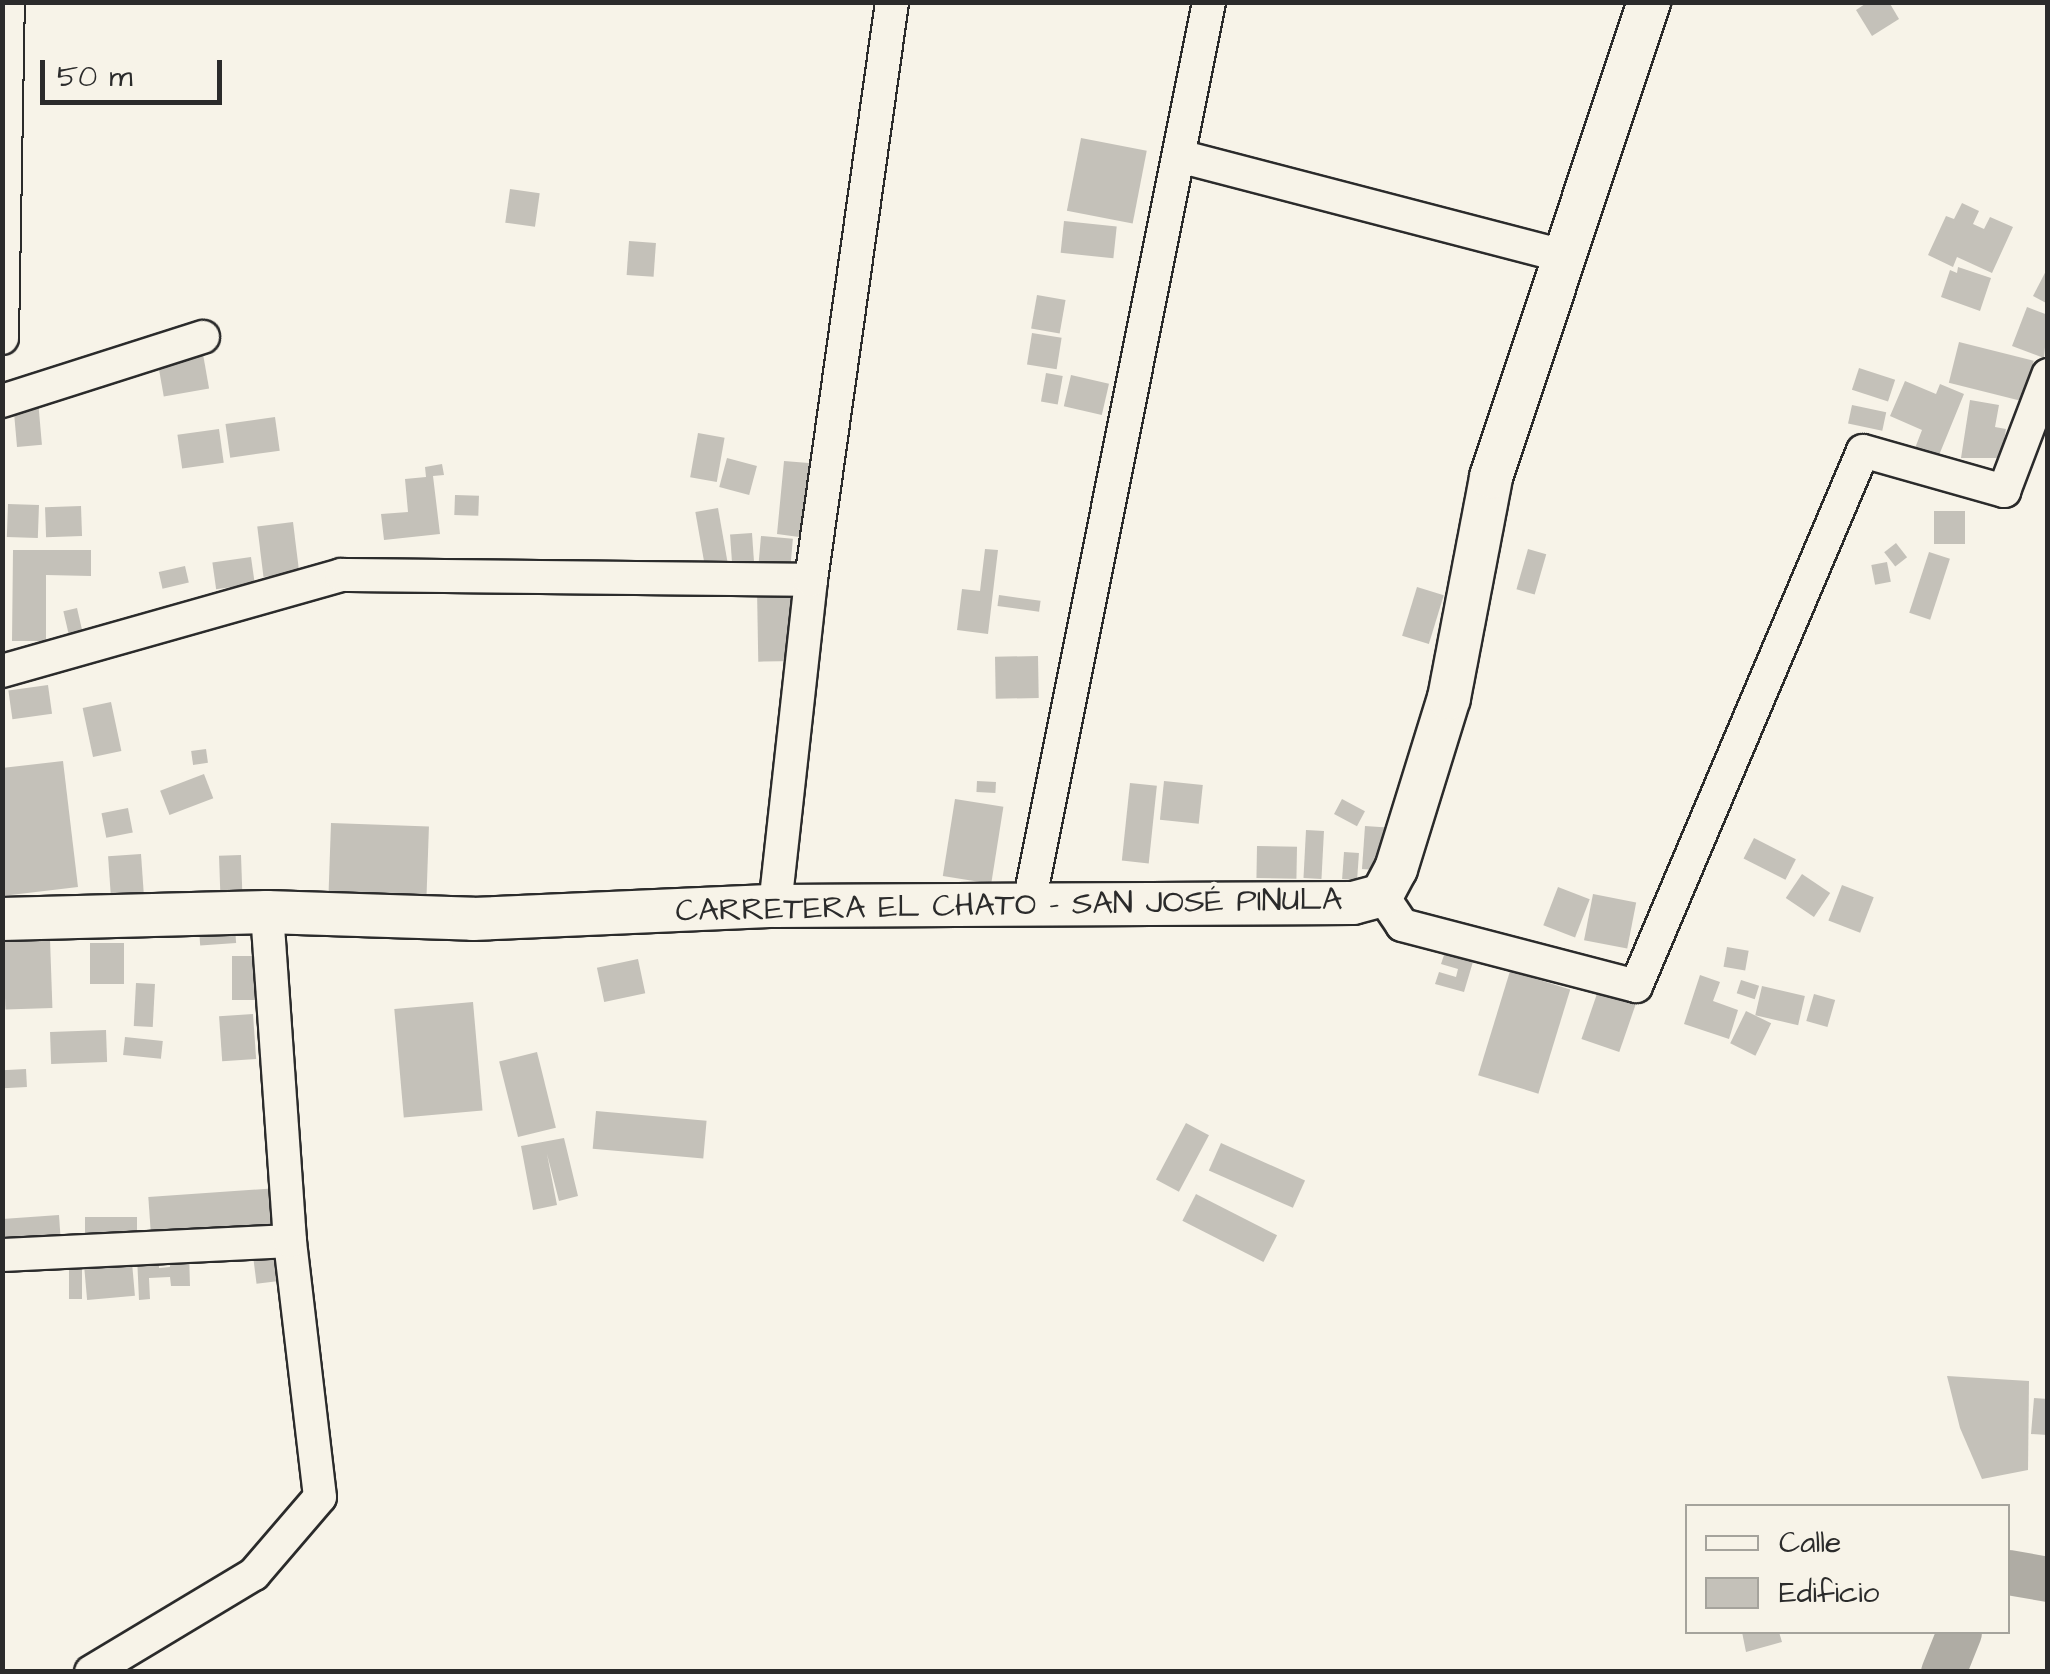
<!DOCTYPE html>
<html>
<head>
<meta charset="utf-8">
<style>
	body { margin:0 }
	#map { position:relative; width:2050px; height:1674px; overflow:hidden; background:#f7f3e8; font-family:"Architects Daughter",sans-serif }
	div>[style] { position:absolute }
	.river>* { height:45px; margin:-22.5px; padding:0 22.5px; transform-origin:22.5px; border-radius:22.5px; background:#afaca4 }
	.building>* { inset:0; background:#c4c1b9; transform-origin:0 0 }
	.roads { filter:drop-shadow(2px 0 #2b2b2b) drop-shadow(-2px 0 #2b2b2b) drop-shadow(0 2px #2b2b2b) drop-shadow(0 -2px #2b2b2b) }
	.minor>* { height:32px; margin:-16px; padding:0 16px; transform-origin:16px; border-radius:16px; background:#f7f3e8 }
	.major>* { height:42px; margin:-21px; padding:0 21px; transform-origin:21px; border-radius:21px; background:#f7f3e8 }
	span { translate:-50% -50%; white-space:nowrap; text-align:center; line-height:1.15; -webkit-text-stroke:8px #f7f3e8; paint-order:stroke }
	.street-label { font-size:32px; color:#2b2b2b }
	.frame { position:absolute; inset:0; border:5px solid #2b2b2b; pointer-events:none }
	.legend { position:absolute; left:1685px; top:1504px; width:325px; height:130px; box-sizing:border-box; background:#f7f3e8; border:2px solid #a5a39c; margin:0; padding:12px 18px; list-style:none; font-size:30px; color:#2b2b2b }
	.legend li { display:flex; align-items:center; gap:20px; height:50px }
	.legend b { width:50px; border:2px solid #a5a39c }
	.scale { position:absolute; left:40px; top:60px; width:182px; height:45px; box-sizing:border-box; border:5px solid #2b2b2b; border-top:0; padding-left:12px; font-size:30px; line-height:35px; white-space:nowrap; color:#2b2b2b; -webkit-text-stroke:8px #f7f3e8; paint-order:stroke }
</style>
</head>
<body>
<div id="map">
	<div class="river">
		<i style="left:2008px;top:1572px;width:41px;rotate:9.9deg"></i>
		<i style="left:1943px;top:1672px;width:43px;rotate:-68.2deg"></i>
	</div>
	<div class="building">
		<i style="clip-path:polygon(1868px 2px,1889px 2px,1899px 19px,1872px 36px,1856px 10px)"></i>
		<i style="left:1081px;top:138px;width:67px;height:74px;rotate:11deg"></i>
		<i style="left:510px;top:189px;width:30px;height:34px;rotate:8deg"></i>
		<i style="clip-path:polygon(1962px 203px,1979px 211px,1973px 224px,1984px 229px,1990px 217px,2013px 227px,1992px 273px,1957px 257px,1953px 267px,1928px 255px,1946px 216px,1954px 219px)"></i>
		<i style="left:1064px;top:221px;width:53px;height:32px;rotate:6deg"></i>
		<i style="left:629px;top:241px;width:27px;height:34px;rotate:4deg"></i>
		<i style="clip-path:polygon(1958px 267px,1991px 278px,1980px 311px,1941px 297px,1950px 270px,1957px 273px)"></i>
		<i style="clip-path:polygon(2048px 267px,2048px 304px,2033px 296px)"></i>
		<i style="left:1037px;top:295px;width:29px;height:34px;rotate:10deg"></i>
		<i style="clip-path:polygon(2027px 307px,2048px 315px,2044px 358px,2012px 346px)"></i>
		<i style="left:1032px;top:333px;width:30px;height:32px;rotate:9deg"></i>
		<i style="left:1959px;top:342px;width:77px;height:42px;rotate:14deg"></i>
		<i style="left:203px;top:354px;width:35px;height:46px;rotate:80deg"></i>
		<i style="left:1859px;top:368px;width:38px;height:23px;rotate:18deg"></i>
		<i style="left:1046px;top:373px;width:17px;height:29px;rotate:10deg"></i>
		<i style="left:1071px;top:375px;width:39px;height:32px;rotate:13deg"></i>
		<i style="clip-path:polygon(1905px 381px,1936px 394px,1940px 384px,1964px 394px,1935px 465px,1912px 456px,1922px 430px,1890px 416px)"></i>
		<i style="left:38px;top:400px;width:45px;height:25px;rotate:85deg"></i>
		<i style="clip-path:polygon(1970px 400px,1999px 405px,1995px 427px,2006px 429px,2001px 458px,1961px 458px)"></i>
		<i style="left:1852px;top:405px;width:35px;height:19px;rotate:12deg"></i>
		<i style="left:275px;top:417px;width:34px;height:50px;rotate:82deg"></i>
		<i style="left:219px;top:429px;width:34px;height:42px;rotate:82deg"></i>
		<i style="left:698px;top:433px;width:27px;height:45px;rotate:10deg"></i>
		<i style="left:727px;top:458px;width:31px;height:30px;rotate:15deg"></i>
		<i style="clip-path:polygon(784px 461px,821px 464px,811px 568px,796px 566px,799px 537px,777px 534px)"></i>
		<i style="clip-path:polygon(442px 464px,444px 475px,433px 476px,440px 534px,384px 540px,381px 514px,408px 512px,405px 479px,426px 477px,425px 467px)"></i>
		<i style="left:455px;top:495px;width:24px;height:20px;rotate:2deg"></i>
		<i style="left:8px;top:504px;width:31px;height:33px;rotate:2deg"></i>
		<i style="left:81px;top:506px;width:30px;height:36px;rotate:88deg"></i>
		<i style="left:718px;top:508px;width:57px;height:23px;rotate:80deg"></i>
		<i style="left:1934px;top:511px;width:31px;height:33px"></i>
		<i style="left:293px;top:522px;width:51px;height:36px;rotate:83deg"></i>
		<i style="left:752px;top:533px;width:31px;height:22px;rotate:86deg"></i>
		<i style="left:761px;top:536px;width:32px;height:32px;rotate:5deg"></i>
		<i style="left:1896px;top:543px;width:18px;height:15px;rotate:52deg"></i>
		<i style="clip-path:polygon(985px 549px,998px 550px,988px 634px,957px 630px,962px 589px,980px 591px)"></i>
		<i style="left:1528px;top:549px;width:19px;height:42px;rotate:16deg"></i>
		<i style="clip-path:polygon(13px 550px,91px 550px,91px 576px,46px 575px,46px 641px,12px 641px)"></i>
		<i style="left:1929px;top:552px;width:22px;height:64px;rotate:18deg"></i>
		<i style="left:251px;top:557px;width:27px;height:39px;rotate:82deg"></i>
		<i style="left:1887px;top:562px;width:20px;height:16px;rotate:79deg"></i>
		<i style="left:185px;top:566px;width:17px;height:27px;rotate:77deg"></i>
		<i style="left:1417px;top:587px;width:28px;height:51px;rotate:17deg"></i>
		<i style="left:796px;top:588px;width:73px;height:39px;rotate:89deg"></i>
		<i style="left:999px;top:595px;width:42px;height:11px;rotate:8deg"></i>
		<i style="left:77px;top:608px;width:31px;height:14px;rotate:77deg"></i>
		<i style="left:1038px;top:656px;width:42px;height:43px;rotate:89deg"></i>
		<i style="left:48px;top:685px;width:29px;height:40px;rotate:82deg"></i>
		<i style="left:111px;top:702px;width:50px;height:29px;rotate:78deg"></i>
		<i style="left:206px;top:749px;width:14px;height:15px;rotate:82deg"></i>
		<i style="clip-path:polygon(63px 761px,78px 887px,2px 896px,2px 768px)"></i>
		<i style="left:204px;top:774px;width:26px;height:47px;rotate:69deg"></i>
		<i style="left:977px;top:781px;width:19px;height:11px;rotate:3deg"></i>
		<i style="left:1164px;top:781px;width:39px;height:39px;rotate:6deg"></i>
		<i style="left:1130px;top:783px;width:27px;height:78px;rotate:6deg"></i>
		<i style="left:955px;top:799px;width:49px;height:78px;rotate:9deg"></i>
		<i style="left:1342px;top:799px;width:26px;height:17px;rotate:28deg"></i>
		<i style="left:128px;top:808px;width:25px;height:27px;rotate:79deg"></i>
		<i style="left:331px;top:823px;width:98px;height:68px;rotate:2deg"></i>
		<i style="left:1365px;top:826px;width:26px;height:43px;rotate:4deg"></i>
		<i style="left:1306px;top:830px;width:18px;height:48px;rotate:3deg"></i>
		<i style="left:1754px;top:838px;width:47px;height:23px;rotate:27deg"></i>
		<i style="left:1257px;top:846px;width:40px;height:32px;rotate:1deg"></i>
		<i style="left:1344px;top:852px;width:15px;height:27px;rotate:4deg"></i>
		<i style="left:141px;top:854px;width:39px;height:33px;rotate:86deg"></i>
		<i style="left:241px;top:855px;width:36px;height:22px;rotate:88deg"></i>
		<i style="left:1802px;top:874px;width:34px;height:29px;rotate:34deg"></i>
		<i style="left:1842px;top:885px;width:34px;height:38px;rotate:21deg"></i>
		<i style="left:1558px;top:887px;width:34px;height:41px;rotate:21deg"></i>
		<i style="left:1593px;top:894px;width:44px;height:47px;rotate:11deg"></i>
		<i style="left:235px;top:927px;width:16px;height:36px;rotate:86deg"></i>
		<i style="left:50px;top:939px;width:69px;height:47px;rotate:88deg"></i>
		<i style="left:90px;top:943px;width:34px;height:41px"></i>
		<i style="clip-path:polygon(1447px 946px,1475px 955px,1464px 992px,1435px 984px,1439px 972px,1456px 977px,1458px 969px,1441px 964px)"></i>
		<i style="left:1727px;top:947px;width:22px;height:20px;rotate:10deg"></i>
		<i style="left:232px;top:956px;width:23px;height:44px"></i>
		<i style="left:638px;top:959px;width:35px;height:42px;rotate:78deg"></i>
		<i style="left:1510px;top:971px;width:63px;height:109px;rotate:17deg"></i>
		<i style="clip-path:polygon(1700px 975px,1720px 982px,1713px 1001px,1738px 1010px,1729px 1039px,1684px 1024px)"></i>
		<i style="left:1741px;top:980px;width:19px;height:14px;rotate:18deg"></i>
		<i style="left:136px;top:983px;width:19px;height:43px;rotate:3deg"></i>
		<i style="left:1762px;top:986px;width:44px;height:30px;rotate:13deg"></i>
		<i style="left:1599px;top:988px;width:40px;height:54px;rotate:19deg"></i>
		<i style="left:1814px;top:994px;width:22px;height:28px;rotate:16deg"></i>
		<i style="left:473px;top:1002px;width:109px;height:79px;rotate:85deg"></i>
		<i style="left:1746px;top:1011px;width:28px;height:36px;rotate:26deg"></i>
		<i style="left:253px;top:1014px;width:45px;height:34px;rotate:86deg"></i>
		<i style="left:106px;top:1030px;width:32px;height:56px;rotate:88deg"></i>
		<i style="left:125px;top:1037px;width:38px;height:18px;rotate:6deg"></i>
		<i style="left:537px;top:1052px;width:78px;height:39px;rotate:76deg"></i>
		<i style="left:26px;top:1069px;width:18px;height:24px;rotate:87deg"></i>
		<i style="left:596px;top:1111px;width:111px;height:38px;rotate:5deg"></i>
		<i style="left:1186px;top:1123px;width:26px;height:64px;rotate:28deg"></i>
		<i style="clip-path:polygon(564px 1138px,578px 1196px,559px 1201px,547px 1154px,557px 1205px,533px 1210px,521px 1146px)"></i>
		<i style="left:1221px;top:1143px;width:92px;height:30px;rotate:24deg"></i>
		<i style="left:278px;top:1188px;width:47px;height:130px;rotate:86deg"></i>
		<i style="left:1196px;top:1194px;width:91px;height:30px;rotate:27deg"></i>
		<i style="left:59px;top:1215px;width:29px;height:57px;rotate:86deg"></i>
		<i style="left:137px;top:1217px;width:27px;height:52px;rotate:90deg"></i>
		<i style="left:285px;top:1245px;width:35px;height:33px;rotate:83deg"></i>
		<i style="left:131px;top:1251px;width:45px;height:48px;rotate:85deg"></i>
		<i style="clip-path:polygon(189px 1252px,190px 1286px,171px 1286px,170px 1277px,149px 1278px,150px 1299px,139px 1300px,137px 1256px,159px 1255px,159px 1268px,170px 1267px,169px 1253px)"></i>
		<i style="left:69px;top:1256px;width:13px;height:43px"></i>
		<i style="clip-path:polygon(1947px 1376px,2029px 1381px,2028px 1470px,1982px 1479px,1960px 1428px)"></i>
		<i style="clip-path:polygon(2034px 1398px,2048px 1399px,2048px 1435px,2031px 1434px)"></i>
		<i style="clip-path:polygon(1742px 1632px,1779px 1632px,1782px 1642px,1746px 1652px)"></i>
	</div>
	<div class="roads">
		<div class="minor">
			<i style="left:1179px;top:156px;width:397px;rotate:14.6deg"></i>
			<i style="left:2px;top:338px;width:336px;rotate:-89deg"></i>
			<i style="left:2px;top:401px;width:211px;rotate:-17.7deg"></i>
			<i style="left:2px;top:671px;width:352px;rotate:-15.8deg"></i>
			<i style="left:341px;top:575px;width:470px;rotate:0.6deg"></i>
			<i style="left:1382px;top:895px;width:36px;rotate:56deg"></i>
			<i style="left:1402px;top:925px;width:242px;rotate:14.6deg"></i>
			<i style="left:1636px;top:986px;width:581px;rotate:-67.01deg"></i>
			<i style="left:1863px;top:451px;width:147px;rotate:15.8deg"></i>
			<i style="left:2004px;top:491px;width:124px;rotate:-69.2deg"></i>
			<i style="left:1029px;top:903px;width:919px;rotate:-78.7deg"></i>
			<i style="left:775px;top:906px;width:328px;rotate:-83.7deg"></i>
			<i style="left:811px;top:580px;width:584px;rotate:-82.02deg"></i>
			<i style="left:2px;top:1255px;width:288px;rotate:-2.8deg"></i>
			<i style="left:91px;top:1672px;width:190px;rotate:-31deg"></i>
			<i style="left:254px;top:1574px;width:101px;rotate:-49.4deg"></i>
			<i style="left:320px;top:1497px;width:258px;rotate:-96.7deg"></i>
			<i style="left:290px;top:1241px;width:330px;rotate:-94deg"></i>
		</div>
		<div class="major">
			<i style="left:2px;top:919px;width:265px;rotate:-1.5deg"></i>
			<i style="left:267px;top:912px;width:206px;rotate:1.9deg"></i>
			<i style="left:473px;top:919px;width:302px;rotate:-2.5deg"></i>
			<i style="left:775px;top:906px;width:578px;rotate:-0.3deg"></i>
			<i style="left:1353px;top:903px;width:30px;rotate:-15deg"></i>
			<i style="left:1382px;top:895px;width:30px;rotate:-62deg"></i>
			<i style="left:1396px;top:869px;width:179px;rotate:-72.8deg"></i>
			<i style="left:1449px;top:698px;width:225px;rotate:-79.2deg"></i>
			<i style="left:1491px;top:477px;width:501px;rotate:-71.6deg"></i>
		</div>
	</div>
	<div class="street-label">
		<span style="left:1009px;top:906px;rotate:-1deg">CARRETERA EL CHATO - SAN JOSÉ PINULA</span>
	</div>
	<div class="frame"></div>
	<ul class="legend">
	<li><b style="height:12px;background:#f7f3e8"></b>Calle</li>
	<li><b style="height:28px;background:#c4c1b9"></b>Edificio</li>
	</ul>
	<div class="scale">50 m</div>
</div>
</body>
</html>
